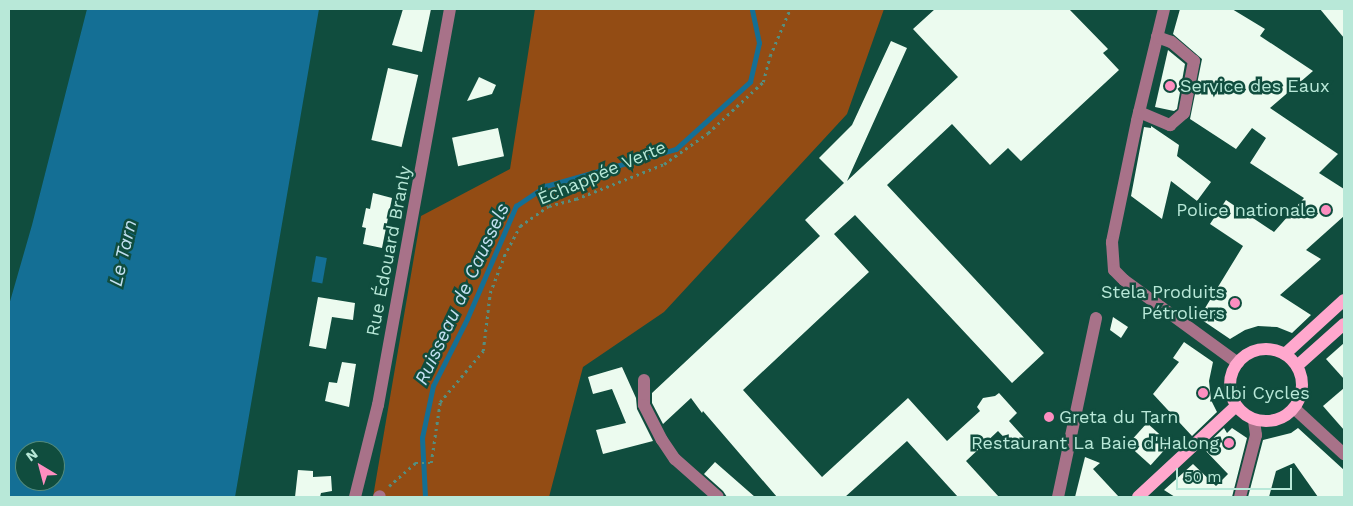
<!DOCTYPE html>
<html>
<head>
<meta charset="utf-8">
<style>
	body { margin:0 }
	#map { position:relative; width:1353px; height:506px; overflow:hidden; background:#104d3e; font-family:"Work Sans",sans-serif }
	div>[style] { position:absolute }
	.green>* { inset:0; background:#934c14 }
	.water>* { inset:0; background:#146f95; transform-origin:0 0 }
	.stream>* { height:4.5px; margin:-2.25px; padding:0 2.25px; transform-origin:2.25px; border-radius:2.25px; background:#146f95 }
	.building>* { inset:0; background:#ecfbef; transform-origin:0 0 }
	.path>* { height:2.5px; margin-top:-1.25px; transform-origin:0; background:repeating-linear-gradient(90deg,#568e7e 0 2.5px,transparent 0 6.5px) }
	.minor>* { height:12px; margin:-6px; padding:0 6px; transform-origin:6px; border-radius:6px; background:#a87289 }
	.major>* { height:12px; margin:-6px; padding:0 6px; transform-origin:6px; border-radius:6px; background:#ffa8cd }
	.major>.ring { margin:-6px; padding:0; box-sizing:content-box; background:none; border:12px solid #ffa8cd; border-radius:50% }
	.dots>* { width:14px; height:14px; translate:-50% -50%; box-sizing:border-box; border:2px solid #104d3e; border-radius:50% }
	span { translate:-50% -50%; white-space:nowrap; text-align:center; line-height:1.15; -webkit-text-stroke:5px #104d3e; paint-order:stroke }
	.poi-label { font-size:18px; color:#b8e8d8 }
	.left { translate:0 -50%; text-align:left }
	.right { translate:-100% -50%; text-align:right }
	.street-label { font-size:18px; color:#b8e8d8 }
	.water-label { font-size:19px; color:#c3e0f1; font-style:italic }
	.frame { position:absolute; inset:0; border:10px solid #b8e8d8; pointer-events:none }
	.north { position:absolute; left:15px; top:441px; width:50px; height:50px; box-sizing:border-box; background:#104d3e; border:1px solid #538b7c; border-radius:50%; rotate:323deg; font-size:14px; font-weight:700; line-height:20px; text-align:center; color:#b8e8d8 }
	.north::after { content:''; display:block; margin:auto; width:18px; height:22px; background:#fd8ec0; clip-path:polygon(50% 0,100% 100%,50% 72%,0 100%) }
	.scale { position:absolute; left:1176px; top:468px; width:116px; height:22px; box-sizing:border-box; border:2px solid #b8e8d8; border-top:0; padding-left:6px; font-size:15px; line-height:18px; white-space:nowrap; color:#b8e8d8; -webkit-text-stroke:4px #104d3e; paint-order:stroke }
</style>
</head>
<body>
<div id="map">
	<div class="green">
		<i style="clip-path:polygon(535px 9px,884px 9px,847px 114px,664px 312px,583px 367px,549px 497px,373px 497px,421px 216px,510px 169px)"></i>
	</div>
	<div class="water">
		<i style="clip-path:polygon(evenodd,87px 9px,319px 9px,235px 497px,9px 497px,9px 305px,32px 225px,87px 9px,25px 451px,55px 451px,55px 481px,25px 481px,25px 451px)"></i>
		<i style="left:316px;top:256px;width:11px;height:26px;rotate:10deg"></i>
	</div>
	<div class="stream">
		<i style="left:425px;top:497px;width:59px;rotate:-92.9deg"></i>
		<i style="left:422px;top:438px;width:53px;rotate:-78.1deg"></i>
		<i style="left:433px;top:386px;width:75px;rotate:-63.1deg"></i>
		<i style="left:467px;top:319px;width:123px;rotate:-66.6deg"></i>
		<i style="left:516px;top:206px;width:36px;rotate:-34deg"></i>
		<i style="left:546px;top:186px;width:135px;rotate:-15.9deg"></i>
		<i style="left:676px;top:149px;width:100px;rotate:-42.2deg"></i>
		<i style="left:750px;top:82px;width:40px;rotate:-77deg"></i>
		<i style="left:759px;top:43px;width:35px;rotate:-102deg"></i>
	</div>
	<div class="building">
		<i style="clip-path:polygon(403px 9px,431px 9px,422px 52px,392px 45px)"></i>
		<i style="clip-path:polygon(935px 9px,1069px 9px,1108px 49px,1103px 53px,1119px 70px,1021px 161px,1008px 148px,990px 165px,952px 124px,887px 185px,1044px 353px,1012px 383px,855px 215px,834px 234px,869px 272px,743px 390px,822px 477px,908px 398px,947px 441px,980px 411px,977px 407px,983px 398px,995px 396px,999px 393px,1017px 413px,1009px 421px,1026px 440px,1026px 445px,1020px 450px,1015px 449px,998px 431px,966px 461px,999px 497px,958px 497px,907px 441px,845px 497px,777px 497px,703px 411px,702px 413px,691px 398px,663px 424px,652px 403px,652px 393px,820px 236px,805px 220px,844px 183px,819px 158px,852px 125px,891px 41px,907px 48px,847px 181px,958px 77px,913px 29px)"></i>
		<i style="clip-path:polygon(1180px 9px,1232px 9px,1265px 29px,1260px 36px,1313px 71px,1270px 108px,1338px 154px,1319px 173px,1344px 189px,1344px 216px,1306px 250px,1321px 259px,1280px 295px,1311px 315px,1292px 333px,1277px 327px,1258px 326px,1245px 330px,1230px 339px,1199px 318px,1243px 246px,1210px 224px,1226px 200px,1274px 232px,1304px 198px,1250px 163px,1266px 138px,1252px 128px,1236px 149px,1190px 119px,1202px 59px,1173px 34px)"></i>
		<i style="clip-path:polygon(1320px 9px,1344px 9px,1344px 38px)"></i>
		<i style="clip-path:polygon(1168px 50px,1185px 64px,1177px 109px,1174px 111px,1155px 107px)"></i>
		<i style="left:388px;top:68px;width:31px;height:74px;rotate:13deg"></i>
		<i style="clip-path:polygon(479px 77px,496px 85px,492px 94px,467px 101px)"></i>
		<i style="clip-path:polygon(1151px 126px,1179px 145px,1177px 156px,1211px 182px,1197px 201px,1171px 181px,1162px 219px,1131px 196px,1144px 127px,1151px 128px)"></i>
		<i style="left:498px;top:128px;width:29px;height:47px;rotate:78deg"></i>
		<i style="clip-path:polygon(373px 193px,392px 198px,382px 248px,363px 244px,366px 228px,362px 227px,364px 218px,366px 208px,370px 209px)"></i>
		<i style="clip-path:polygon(318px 297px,355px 303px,353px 320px,332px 317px,326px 349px,309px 346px)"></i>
		<i style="clip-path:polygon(1113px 317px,1128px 327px,1121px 338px,1110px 330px)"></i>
		<i style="clip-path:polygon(1184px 342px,1213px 362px,1209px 381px,1211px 400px,1217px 412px,1192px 436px,1153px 394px,1179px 362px,1173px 358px)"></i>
		<i style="clip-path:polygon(1344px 343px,1344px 379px,1326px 359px)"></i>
		<i style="clip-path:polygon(342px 362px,356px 364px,349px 407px,325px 401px,329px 382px,337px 383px)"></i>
		<i style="clip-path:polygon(622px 367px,636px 398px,637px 409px,653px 441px,603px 454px,596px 430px,626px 423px,612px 389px,593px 394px,588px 377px)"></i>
		<i style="clip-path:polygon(1344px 388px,1344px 430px,1323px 406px)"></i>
		<i style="left:1147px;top:423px;width:31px;height:29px;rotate:42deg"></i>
		<i style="clip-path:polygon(1224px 428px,1227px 433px,1232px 428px,1247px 438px,1232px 497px,1175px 497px,1164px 490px,1193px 464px,1216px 486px,1228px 474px,1203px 448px)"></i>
		<i style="clip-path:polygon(1298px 428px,1344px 470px,1344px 497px,1318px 497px,1294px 463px,1276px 471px,1269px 497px,1248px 497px,1263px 440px,1291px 433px)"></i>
		<i style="clip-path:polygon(1085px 457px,1100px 463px,1093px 469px,1119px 497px,1075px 497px)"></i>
		<i style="clip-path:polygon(715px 462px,755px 497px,727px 497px,723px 491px,704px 474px)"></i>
		<i style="clip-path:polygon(298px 470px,313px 471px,313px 477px,331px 476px,332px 491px,321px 493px,320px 497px,295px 497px)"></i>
	</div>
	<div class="path">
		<i style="left:389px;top:486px;width:35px;rotate:-41deg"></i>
		<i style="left:415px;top:463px;width:16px"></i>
		<i style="left:431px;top:463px;width:62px;rotate:-81.6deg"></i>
		<i style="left:440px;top:402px;width:67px;rotate:-49.9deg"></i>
		<i style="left:483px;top:351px;width:58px;rotate:-83.1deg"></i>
		<i style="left:490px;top:293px;width:40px;rotate:-69deg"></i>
		<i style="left:504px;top:256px;width:34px;rotate:-62deg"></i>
		<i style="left:520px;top:226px;width:35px;rotate:-35deg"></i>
		<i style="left:549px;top:206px;width:28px;rotate:-15deg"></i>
		<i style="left:576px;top:199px;width:95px;rotate:-21.7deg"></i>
		<i style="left:664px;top:164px;width:54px;rotate:-35.2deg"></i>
		<i style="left:708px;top:133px;width:75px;rotate:-42.8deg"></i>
		<i style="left:763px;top:82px;width:27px;rotate:-75deg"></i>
		<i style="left:770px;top:56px;width:51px;rotate:-66.9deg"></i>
	</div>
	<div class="minor">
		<i style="left:1164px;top:9px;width:115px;rotate:103.6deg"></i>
		<i style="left:1137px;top:121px;width:124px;rotate:101.7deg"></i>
		<i style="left:1112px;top:242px;width:28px;rotate:86deg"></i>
		<i style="left:1114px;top:270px;width:14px;rotate:45deg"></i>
		<i style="left:1124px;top:280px;width:141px;rotate:36.1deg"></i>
		<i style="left:1139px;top:112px;width:34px;rotate:23deg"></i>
		<i style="left:1170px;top:125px;width:18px;rotate:-41deg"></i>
		<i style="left:1184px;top:113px;width:53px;rotate:-79.1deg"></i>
		<i style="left:1194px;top:61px;width:30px;rotate:-140deg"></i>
		<i style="left:1171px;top:42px;width:15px;rotate:-160deg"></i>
		<i style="left:644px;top:380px;width:25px;rotate:90deg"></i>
		<i style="left:644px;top:405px;width:39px;rotate:63deg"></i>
		<i style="left:662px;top:440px;width:23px;rotate:56deg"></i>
		<i style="left:675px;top:459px;width:57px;rotate:41.5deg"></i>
		<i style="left:1295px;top:409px;width:67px;rotate:42.6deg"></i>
		<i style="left:355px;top:497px;width:95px;rotate:-76deg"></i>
		<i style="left:378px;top:405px;width:402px;rotate:-79.7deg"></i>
		<i style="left:379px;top:497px;width:1px;rotate:-45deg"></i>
		<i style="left:1058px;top:497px;width:183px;rotate:-78deg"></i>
		<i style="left:1240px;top:497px;width:64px;rotate:-75.5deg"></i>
		<i style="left:1256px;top:435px;width:15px;rotate:-98deg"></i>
	</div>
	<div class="major">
		<i class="ring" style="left:1230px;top:349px;width:60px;height:60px"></i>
		<i style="left:1285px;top:354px;width:80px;rotate:-42.5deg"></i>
		<i style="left:1297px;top:366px;width:63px;rotate:-41.8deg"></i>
		<i style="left:1138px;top:497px;width:134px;rotate:-42.9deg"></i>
	</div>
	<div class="dots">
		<i style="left:1170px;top:86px;background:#fd8ec0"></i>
		<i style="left:1326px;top:210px;background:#fd8ec0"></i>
		<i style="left:1235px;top:303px;background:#fd8ec0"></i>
		<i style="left:1203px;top:393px;background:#fd8ec0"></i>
		<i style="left:1049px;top:417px;background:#fd8ec0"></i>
		<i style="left:1229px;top:443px;background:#fd8ec0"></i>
	</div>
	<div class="poi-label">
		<span class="left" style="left:1180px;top:86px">Service des Eaux</span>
		<span class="right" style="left:1316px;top:210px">Police nationale</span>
		<span class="right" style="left:1225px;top:303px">Stela Produits<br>Pétroliers</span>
		<span class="left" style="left:1213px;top:393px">Albi Cycles</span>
		<span class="left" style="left:1059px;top:417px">Greta du Tarn</span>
		<span class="right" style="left:1219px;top:443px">Restaurant La Baie d'Halong</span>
	</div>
	<div class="street-label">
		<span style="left:602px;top:173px;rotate:-23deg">Échappée Verte</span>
		<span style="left:389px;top:251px;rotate:-79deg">Rue Édouard Branly</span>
	</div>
	<div class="water-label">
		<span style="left:123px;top:253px;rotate:-77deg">Le Tarn</span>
		<span style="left:462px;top:294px;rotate:-65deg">Ruisseau de Caussels</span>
	</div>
	<div class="frame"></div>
	<div class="north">N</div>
	<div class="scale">50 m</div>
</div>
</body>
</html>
